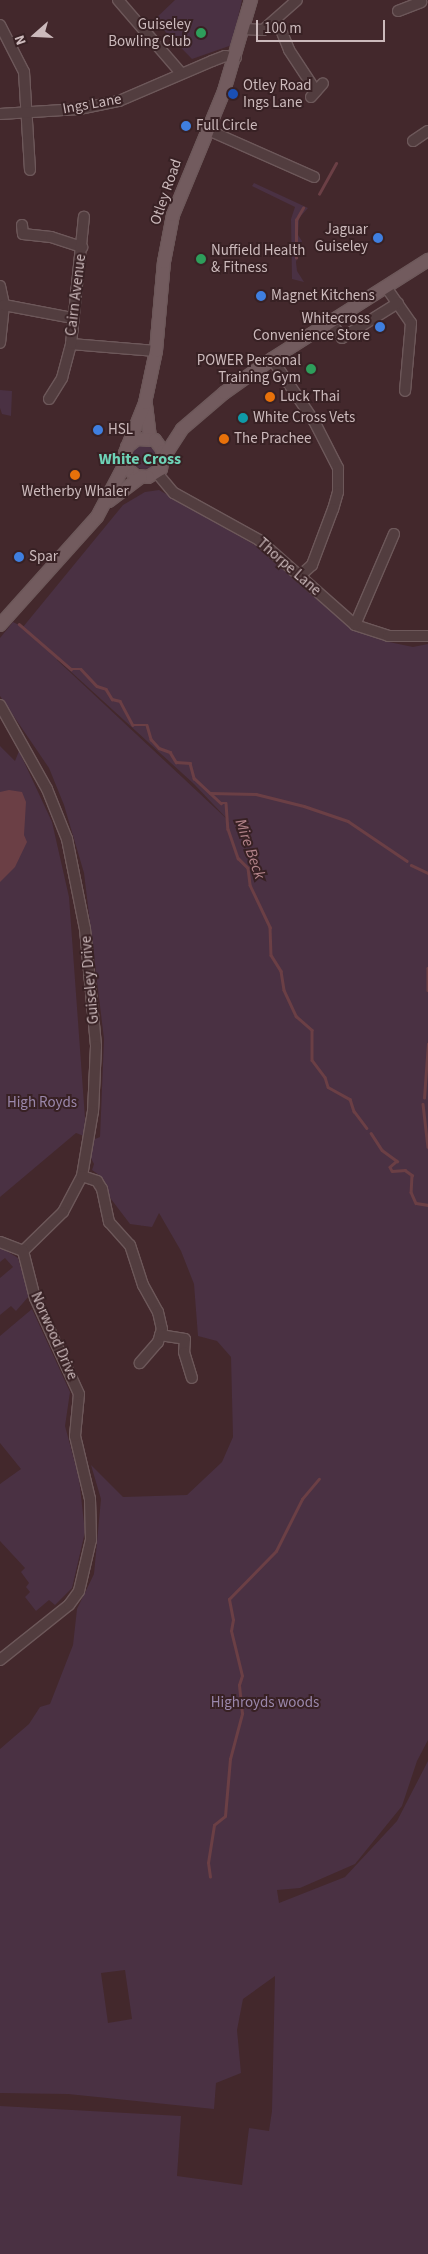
<!DOCTYPE html>
<html>
<head>
<meta charset="utf-8">
<style>
	body { margin:0 }
	#map { position:relative; width:428px; height:2254px; overflow:hidden; background:#43282c; font-family:"Source Sans 3",sans-serif }
	div>[style] { position:absolute }
	.green>* { inset:0; background:#4a3143 }
	.round { border-radius:50% }
	.water>* { inset:0; background:#6b3f45 }
	.stream>* { height:2.5px; margin:-1.25px; padding:0 1.25px; transform-origin:1.25px; border-radius:1.25px; background:#6b3f45 }
	.roads { filter:drop-shadow(1px 0 #6d585a) drop-shadow(-1px 0 #6d585a) drop-shadow(0 1px #6d585a) drop-shadow(0 -1px #6d585a) }
	.minor>* { height:10px; margin:-5px; padding:0 5px; transform-origin:5px; border-radius:5px; background:#523d3f }
	.major>* { height:12px; margin:-6px; padding:0 6px; transform-origin:6px; border-radius:6px; background:#725b5e }
	.dots>* { width:14px; height:14px; translate:-50% -50%; box-sizing:border-box; border:2px solid #382124; border-radius:50% }
	span { translate:-50% -50%; white-space:nowrap; text-align:center; line-height:1.15; -webkit-text-stroke:4px #382124; paint-order:stroke }
	.poi-label { font-size:15px; color:#ccbabc }
	.right { translate:-100% -50%; text-align:right }
	.left { translate:0 -50%; text-align:left }
	.street-label { font-size:15px; color:#ccbabc }
	.park-label { font-size:15px; color:#9a87ab }
	.neighbourhood-label { font-size:16px; color:#6ed3b7; font-weight:700 }
	.water-label { font-size:16px; color:#b28389; font-style:italic }
	.north { position:absolute; left:10px; top:10px; width:50px; height:50px; -webkit-text-stroke:4px #382124; paint-order:stroke; rotate:251deg; font-size:14px; font-weight:700; line-height:20px; text-align:center; color:#ccbabc }
	.north::after { content:''; display:block; margin:auto; width:18px; height:22px; background:#ccbabc; clip-path:polygon(50% 0,100% 100%,50% 72%,0 100%) }
	.scale { position:absolute; left:256px; top:20px; width:129px; height:22px; box-sizing:border-box; border:2px solid #ccbabc; border-top:0; padding-left:6px; font-size:15px; line-height:18px; white-space:nowrap; color:#ccbabc; -webkit-text-stroke:4px #382124; paint-order:stroke }
</style>
</head>
<body>
<div id="map">
	<div class="green">
		<i style="clip-path:polygon(175px 0,242px 0,232px 45px,192px 59px,154px 20px)"></i>
		<i style="clip-path:polygon(254px 183px,308px 208px,299px 218px,298px 235px,302px 241px,296px 262px,297px 271px,304px 282px,292px 279px,291px 219px,295px 207px,252px 186px)"></i>
		<i style="clip-path:polygon(0 390px,12px 391px,11px 416px,2px 414px,0 408px)"></i>
		<i class="round" style="left:132px;top:445px;width:24px;height:24px"></i>
		<i style="clip-path:polygon(evenodd,159px 490px,272px 555px,345px 624px,389px 642px,413px 647px,428px 644px,428px 1740px,417px 1761px,402px 1806px,355px 1864px,300px 1888px,277px 1890px,279px 1903px,345px 1877px,397px 1821px,428px 1761px,428px 2254px,0 2254px,0 2106px,181px 2116px,177px 2176px,242px 2185px,249px 2128px,269px 2131px,272px 2111px,275px 1976px,243px 1999px,237px 2030px,241px 2073px,216px 2083px,214px 2109px,68px 2094px,0 2093px,0 1749px,29px 1724px,40px 1707px,50px 1704px,73px 1645px,77px 1609px,94px 1574px,101px 1499px,91px 1465px,123px 1497px,187px 1495px,222px 1462px,233px 1437px,231px 1357px,217px 1341px,198px 1336px,194px 1284px,181px 1251px,159px 1213px,152px 1227px,130px 1224px,111px 1199px,99px 1175px,92px 1170px,94px 1164px,90px 1156px,90px 1141px,100px 1137px,104px 1039px,84px 873px,64px 805px,49px 768px,0 696px,0 638px,13px 622px,23px 627px,123px 505px,145px 492px,159px 490px,57px 659px,194px 784px,230px 822px,57px 660px,57px 659px,159px 490px,125px 1970px,132px 2019px,108px 2023px,101px 1973px,125px 1970px)"></i>
		<i style="clip-path:polygon(0 746px,15px 761px,19px 751px,52px 822px,69px 897px,85px 1118px,84px 1136px,76px 1133px,0 1197px)"></i>
		<i style="clip-path:polygon(0 1247px,18px 1258px,29px 1296px,16px 1311px,11px 1306px,0 1315px,0 1278px,13px 1267px,5px 1258px,0 1262px)"></i>
		<i style="clip-path:polygon(32px 1309px,70px 1392px,65px 1426px,79px 1478px,85px 1532px,72px 1588px,55px 1605px,49px 1600px,36px 1611px,25px 1597px,30px 1592px,26px 1587px,29px 1583px,21px 1572px,25px 1568px,0 1541px,0 1484px,21px 1469px,0 1443px,0 1336px)"></i>
	</div>
	<div class="water">
		<i style="clip-path:polygon(9px 790px,22px 792px,26px 802px,24px 835px,27px 842px,15px 867px,0 882px,0 792px)"></i>
	</div>
	<div class="stream">
		<i style="left:319px;top:194px;width:35px;rotate:-61deg"></i>
		<i style="left:296px;top:258px;width:38px;rotate:-90deg"></i>
		<i style="left:296px;top:220px;width:14px;rotate:-60deg"></i>
		<i style="left:19px;top:624px;width:69px;rotate:40.9deg"></i>
		<i style="left:71px;top:669px;width:10px"></i>
		<i style="left:81px;top:669px;width:23px;rotate:47deg"></i>
		<i style="left:97px;top:686px;width:9px;rotate:18deg"></i>
		<i style="left:106px;top:689px;width:12px;rotate:59deg"></i>
		<i style="left:112px;top:699px;width:8px;rotate:14deg"></i>
		<i style="left:120px;top:701px;width:27px;rotate:62deg"></i>
		<i style="left:133px;top:725px;width:14px"></i>
		<i style="left:147px;top:725px;width:15px;rotate:74deg"></i>
		<i style="left:151px;top:739px;width:12px;rotate:48deg"></i>
		<i style="left:159px;top:748px;width:12px;rotate:20deg"></i>
		<i style="left:170px;top:752px;width:12px;rotate:59deg"></i>
		<i style="left:176px;top:762px;width:14px;rotate:4deg"></i>
		<i style="left:190px;top:763px;width:16px;rotate:75deg"></i>
		<i style="left:194px;top:778px;width:37px;rotate:43deg"></i>
		<i style="left:221px;top:803px;width:5px"></i>
		<i style="left:226px;top:803px;width:26px;rotate:86deg"></i>
		<i style="left:228px;top:829px;width:31px;rotate:71deg"></i>
		<i style="left:238px;top:858px;width:14px;rotate:45deg"></i>
		<i style="left:248px;top:868px;width:17px;rotate:83deg"></i>
		<i style="left:250px;top:885px;width:47px;rotate:64.5deg"></i>
		<i style="left:270px;top:927px;width:28px;rotate:88deg"></i>
		<i style="left:271px;top:955px;width:19px;rotate:58deg"></i>
		<i style="left:281px;top:971px;width:19px;rotate:81deg"></i>
		<i style="left:284px;top:990px;width:29px;rotate:65deg"></i>
		<i style="left:296px;top:1016px;width:21px;rotate:41deg"></i>
		<i style="left:312px;top:1030px;width:30px;rotate:90deg"></i>
		<i style="left:312px;top:1060px;width:21px;rotate:53deg"></i>
		<i style="left:325px;top:1077px;width:10px;rotate:73deg"></i>
		<i style="left:328px;top:1087px;width:25px;rotate:29deg"></i>
		<i style="left:350px;top:1099px;width:13px;rotate:72deg"></i>
		<i style="left:354px;top:1111px;width:21px;rotate:53deg"></i>
		<i style="left:210px;top:793px;width:46px;rotate:1.2deg"></i>
		<i style="left:256px;top:794px;width:49px;rotate:14deg"></i>
		<i style="left:304px;top:806px;width:46px;rotate:18.8deg"></i>
		<i style="left:348px;top:821px;width:71px;rotate:34.1deg"></i>
		<i style="left:411px;top:865px;width:19px;rotate:25deg"></i>
		<i style="left:428px;top:968px;width:22px;rotate:90deg"></i>
		<i style="left:424px;top:1098px;width:54px;rotate:-85.8deg"></i>
		<i style="left:423px;top:1104px;width:43px;rotate:83.4deg"></i>
		<i style="left:371px;top:1133px;width:20px;rotate:57deg"></i>
		<i style="left:382px;top:1150px;width:19px;rotate:36deg"></i>
		<i style="left:397px;top:1161px;width:9px;rotate:139deg"></i>
		<i style="left:390px;top:1167px;width:4px;rotate:63deg"></i>
		<i style="left:392px;top:1171px;width:13px;rotate:-4deg"></i>
		<i style="left:405px;top:1170px;width:9px;rotate:36deg"></i>
		<i style="left:412px;top:1175px;width:17px;rotate:93deg"></i>
		<i style="left:411px;top:1192px;width:12px;rotate:66deg"></i>
		<i style="left:416px;top:1203px;width:12px;rotate:9deg"></i>
		<i style="left:210px;top:1877px;width:14px;rotate:-98deg"></i>
		<i style="left:208px;top:1863px;width:38px;rotate:-81deg"></i>
		<i style="left:214px;top:1825px;width:14px;rotate:-39deg"></i>
		<i style="left:225px;top:1816px;width:57px;rotate:-85deg"></i>
		<i style="left:230px;top:1759px;width:47px;rotate:-75.1deg"></i>
		<i style="left:242px;top:1714px;width:29px;rotate:-96deg"></i>
		<i style="left:239px;top:1685px;width:9px;rotate:-72deg"></i>
		<i style="left:242px;top:1676px;width:46px;rotate:-103.7deg"></i>
		<i style="left:231px;top:1631px;width:11px;rotate:-80deg"></i>
		<i style="left:233px;top:1620px;width:21px;rotate:-101deg"></i>
		<i style="left:229px;top:1599px;width:67px;rotate:-45.6deg"></i>
		<i style="left:276px;top:1551px;width:58px;rotate:-63.4deg"></i>
		<i style="left:302px;top:1499px;width:26px;rotate:-50deg"></i>
	</div>
	<div class="roads">
		<div class="minor">
			<i style="left:118px;top:0;width:96px;rotate:49.2deg"></i>
			<i style="left:398px;top:11px;width:25px;rotate:-21deg"></i>
			<i style="left:277px;top:20px;width:32px;rotate:68deg"></i>
			<i style="left:289px;top:50px;width:49px;rotate:56.6deg"></i>
			<i style="left:0;top:25px;width:53px;rotate:62.9deg"></i>
			<i style="left:24px;top:72px;width:98px;rotate:86.5deg"></i>
			<i style="left:244px;top:29px;width:19px;rotate:3deg"></i>
			<i style="left:263px;top:30px;width:45px;rotate:-41.4deg"></i>
			<i style="left:311px;top:97px;width:18px;rotate:-49deg"></i>
			<i style="left:0;top:114px;width:79px;rotate:-3.6deg"></i>
			<i style="left:79px;top:109px;width:41px;rotate:-11.3deg"></i>
			<i style="left:119px;top:101px;width:101px;rotate:-23.3deg"></i>
			<i style="left:212px;top:61px;width:14px;rotate:-21deg"></i>
			<i style="left:225px;top:56px;width:11px;rotate:10deg"></i>
			<i style="left:208px;top:130px;width:116px;rotate:23.9deg"></i>
			<i style="left:413px;top:141px;width:18px;rotate:-34deg"></i>
			<i style="left:22px;top:225px;width:9px;rotate:84deg"></i>
			<i style="left:23px;top:234px;width:28px;rotate:6deg"></i>
			<i style="left:51px;top:237px;width:33px;rotate:18deg"></i>
			<i style="left:0;top:286px;width:19px;rotate:78deg"></i>
			<i style="left:4px;top:305px;width:38px;rotate:96deg"></i>
			<i style="left:386px;top:287px;width:44px;rotate:55.2deg"></i>
			<i style="left:411px;top:323px;width:68px;rotate:95deg"></i>
			<i style="left:4px;top:305px;width:69px;rotate:10.8deg"></i>
			<i style="left:331px;top:322px;width:19px;rotate:55deg"></i>
			<i style="left:342px;top:338px;width:66px;rotate:-32deg"></i>
			<i style="left:71px;top:344px;width:85px;rotate:4.7deg"></i>
			<i style="left:272px;top:359px;width:75px;rotate:55.9deg"></i>
			<i style="left:314px;top:421px;width:53px;rotate:62.9deg"></i>
			<i style="left:338px;top:468px;width:24px;rotate:90deg"></i>
			<i style="left:338px;top:492px;width:18px;rotate:106deg"></i>
			<i style="left:333px;top:509px;width:60px;rotate:110.6deg"></i>
			<i style="left:312px;top:565px;width:15px;rotate:138deg"></i>
			<i style="left:49px;top:399px;width:25px;rotate:-58deg"></i>
			<i style="left:62px;top:378px;width:35px;rotate:-75deg"></i>
			<i style="left:71px;top:344px;width:128px;rotate:-84.2deg"></i>
			<i style="left:157px;top:473px;width:26px;rotate:50deg"></i>
			<i style="left:174px;top:493px;width:97px;rotate:28.9deg"></i>
			<i style="left:259px;top:540px;width:128px;rotate:41.5deg"></i>
			<i style="left:355px;top:625px;width:35px;rotate:18deg"></i>
			<i style="left:388px;top:636px;width:40px"></i>
			<i style="left:355px;top:625px;width:99px;rotate:-66.8deg"></i>
			<i style="left:0;top:705px;width:96px;rotate:60.8deg"></i>
			<i style="left:47px;top:789px;width:54px;rotate:68.2deg"></i>
			<i style="left:67px;top:839px;width:92px;rotate:78.7deg"></i>
			<i style="left:85px;top:929px;width:118px;rotate:84.6deg"></i>
			<i style="left:96px;top:1046px;width:65px;rotate:92.6deg"></i>
			<i style="left:93px;top:1111px;width:66px;rotate:99.6deg"></i>
			<i style="left:82px;top:1176px;width:41px;rotate:117.8deg"></i>
			<i style="left:63px;top:1212px;width:56px;rotate:135.7deg"></i>
			<i style="left:82px;top:1176px;width:16px;rotate:18deg"></i>
			<i style="left:97px;top:1181px;width:9px;rotate:58deg"></i>
			<i style="left:102px;top:1189px;width:34px;rotate:78deg"></i>
			<i style="left:109px;top:1222px;width:31px;rotate:48deg"></i>
			<i style="left:130px;top:1245px;width:42px;rotate:72deg"></i>
			<i style="left:143px;top:1285px;width:31px;rotate:61deg"></i>
			<i style="left:158px;top:1312px;width:17px;rotate:77deg"></i>
			<i style="left:162px;top:1329px;width:14px;rotate:107deg"></i>
			<i style="left:158px;top:1342px;width:28px;rotate:131deg"></i>
			<i style="left:0;top:1242px;width:25px;rotate:21deg"></i>
			<i style="left:160px;top:1335px;width:25px;rotate:9deg"></i>
			<i style="left:185px;top:1339px;width:13px;rotate:94deg"></i>
			<i style="left:184px;top:1352px;width:27px;rotate:73deg"></i>
			<i style="left:0;top:1660px;width:88px;rotate:-38.6deg"></i>
			<i style="left:69px;top:1605px;width:17px;rotate:-54deg"></i>
			<i style="left:79px;top:1591px;width:52px;rotate:-76.8deg"></i>
			<i style="left:91px;top:1540px;width:41px;rotate:-91.4deg"></i>
			<i style="left:90px;top:1499px;width:65px;rotate:-103.4deg"></i>
			<i style="left:75px;top:1436px;width:42px;rotate:-84.6deg"></i>
			<i style="left:79px;top:1394px;width:106px;rotate:-114.6deg"></i>
			<i style="left:35px;top:1298px;width:49px;rotate:-104.3deg"></i>
		</div>
		<div class="major">
			<i style="left:146px;top:405px;width:34px;rotate:83deg"></i>
			<i style="left:127px;top:447px;width:13px;rotate:-39deg"></i>
			<i style="left:137px;top:439px;width:18px;rotate:3deg"></i>
			<i style="left:155px;top:440px;width:14px;rotate:54deg"></i>
			<i style="left:163px;top:451px;width:18px;rotate:96deg"></i>
			<i style="left:161px;top:469px;width:15px;rotate:148deg"></i>
			<i style="left:148px;top:477px;width:12px;rotate:-175deg"></i>
			<i style="left:136px;top:476px;width:11px;rotate:-139deg"></i>
			<i style="left:128px;top:469px;width:16px;rotate:-101deg"></i>
			<i style="left:125px;top:453px;width:54px;rotate:-68.2deg"></i>
			<i style="left:145px;top:403px;width:53px;rotate:-78.1deg"></i>
			<i style="left:156px;top:351px;width:89px;rotate:-84.9deg"></i>
			<i style="left:164px;top:262px;width:48px;rotate:-79.2deg"></i>
			<i style="left:173px;top:215px;width:134px;rotate:-67.6deg"></i>
			<i style="left:224px;top:91px;width:95px;rotate:-73.5deg"></i>
			<i style="left:164px;top:457px;width:33px;rotate:-57deg"></i>
			<i style="left:182px;top:429px;width:55px;rotate:-40.6deg"></i>
			<i style="left:224px;top:393px;width:59px;rotate:-35.3deg"></i>
			<i style="left:272px;top:359px;width:185px;rotate:-32.4deg"></i>
			<i style="left:109px;top:501px;width:40px;rotate:-37deg"></i>
			<i style="left:0;top:625px;width:145px;rotate:-48.1deg"></i>
			<i style="left:97px;top:517px;width:60px;rotate:-62.2deg"></i>
		</div>
	</div>
	<div class="dots">
		<i style="left:201px;top:33px;background:#2e9e5b"></i>
		<i style="left:233px;top:94px;background:#1a4fb4"></i>
		<i style="left:186px;top:126px;background:#3f7fe0"></i>
		<i style="left:378px;top:238px;background:#3f7fe0"></i>
		<i style="left:201px;top:259px;background:#2e9e5b"></i>
		<i style="left:261px;top:296px;background:#3f7fe0"></i>
		<i style="left:380px;top:327px;background:#3f7fe0"></i>
		<i style="left:311px;top:369px;background:#2e9e5b"></i>
		<i style="left:270px;top:397px;background:#e8710a"></i>
		<i style="left:243px;top:418px;background:#0f9aa8"></i>
		<i style="left:98px;top:430px;background:#3f7fe0"></i>
		<i style="left:224px;top:439px;background:#e8710a"></i>
		<i style="left:75px;top:475px;background:#e8710a"></i>
		<i style="left:19px;top:557px;background:#3f7fe0"></i>
	</div>
	<div class="poi-label">
		<span class="right" style="left:191px;top:33px">Guiseley<br>Bowling Club</span>
		<span class="left" style="left:243px;top:94px">Otley Road<br>Ings Lane</span>
		<span class="left" style="left:196px;top:126px">Full Circle</span>
		<span class="right" style="left:368px;top:238px">Jaguar<br>Guiseley</span>
		<span class="left" style="left:211px;top:259px">Nuffield Health<br>&amp; Fitness</span>
		<span class="left" style="left:271px;top:296px">Magnet Kitchens</span>
		<span class="right" style="left:370px;top:327px">Whitecross<br>Convenience Store</span>
		<span class="right" style="left:301px;top:369px">POWER Personal<br>Training Gym</span>
		<span class="left" style="left:280px;top:397px">Luck Thai</span>
		<span class="left" style="left:253px;top:418px">White Cross Vets</span>
		<span class="left" style="left:108px;top:430px">HSL</span>
		<span class="left" style="left:234px;top:439px">The Prachee</span>
		<span style="left:75px;top:492px">Wetherby Whaler</span>
		<span class="left" style="left:29px;top:557px">Spar</span>
	</div>
	<div class="street-label">
		<span style="left:92px;top:104px;rotate:-10deg">Ings Lane</span>
		<span style="left:166px;top:192px;rotate:-71deg">Otley Road</span>
		<span style="left:76px;top:295px;rotate:-83deg">Cairn Avenue</span>
		<span style="left:289px;top:567px;rotate:41deg">Thorpe Lane</span>
		<span style="left:90px;top:980px;rotate:-95deg">Guiseley Drive</span>
		<span style="left:54px;top:1336px;rotate:66deg">Norwood Drive</span>
	</div>
	<div class="park-label">
		<span style="left:42px;top:1103px">High Royds</span>
		<span style="left:265px;top:1703px">Highroyds woods</span>
	</div>
	<div class="neighbourhood-label">
		<span style="left:140px;top:459px">White Cross</span>
	</div>
	<div class="water-label">
		<span style="left:250px;top:849px;rotate:71deg">Mire Beck</span>
	</div>
	<div class="north">N</div>
	<div class="scale">100 m</div>
</div>
</body>
</html>
